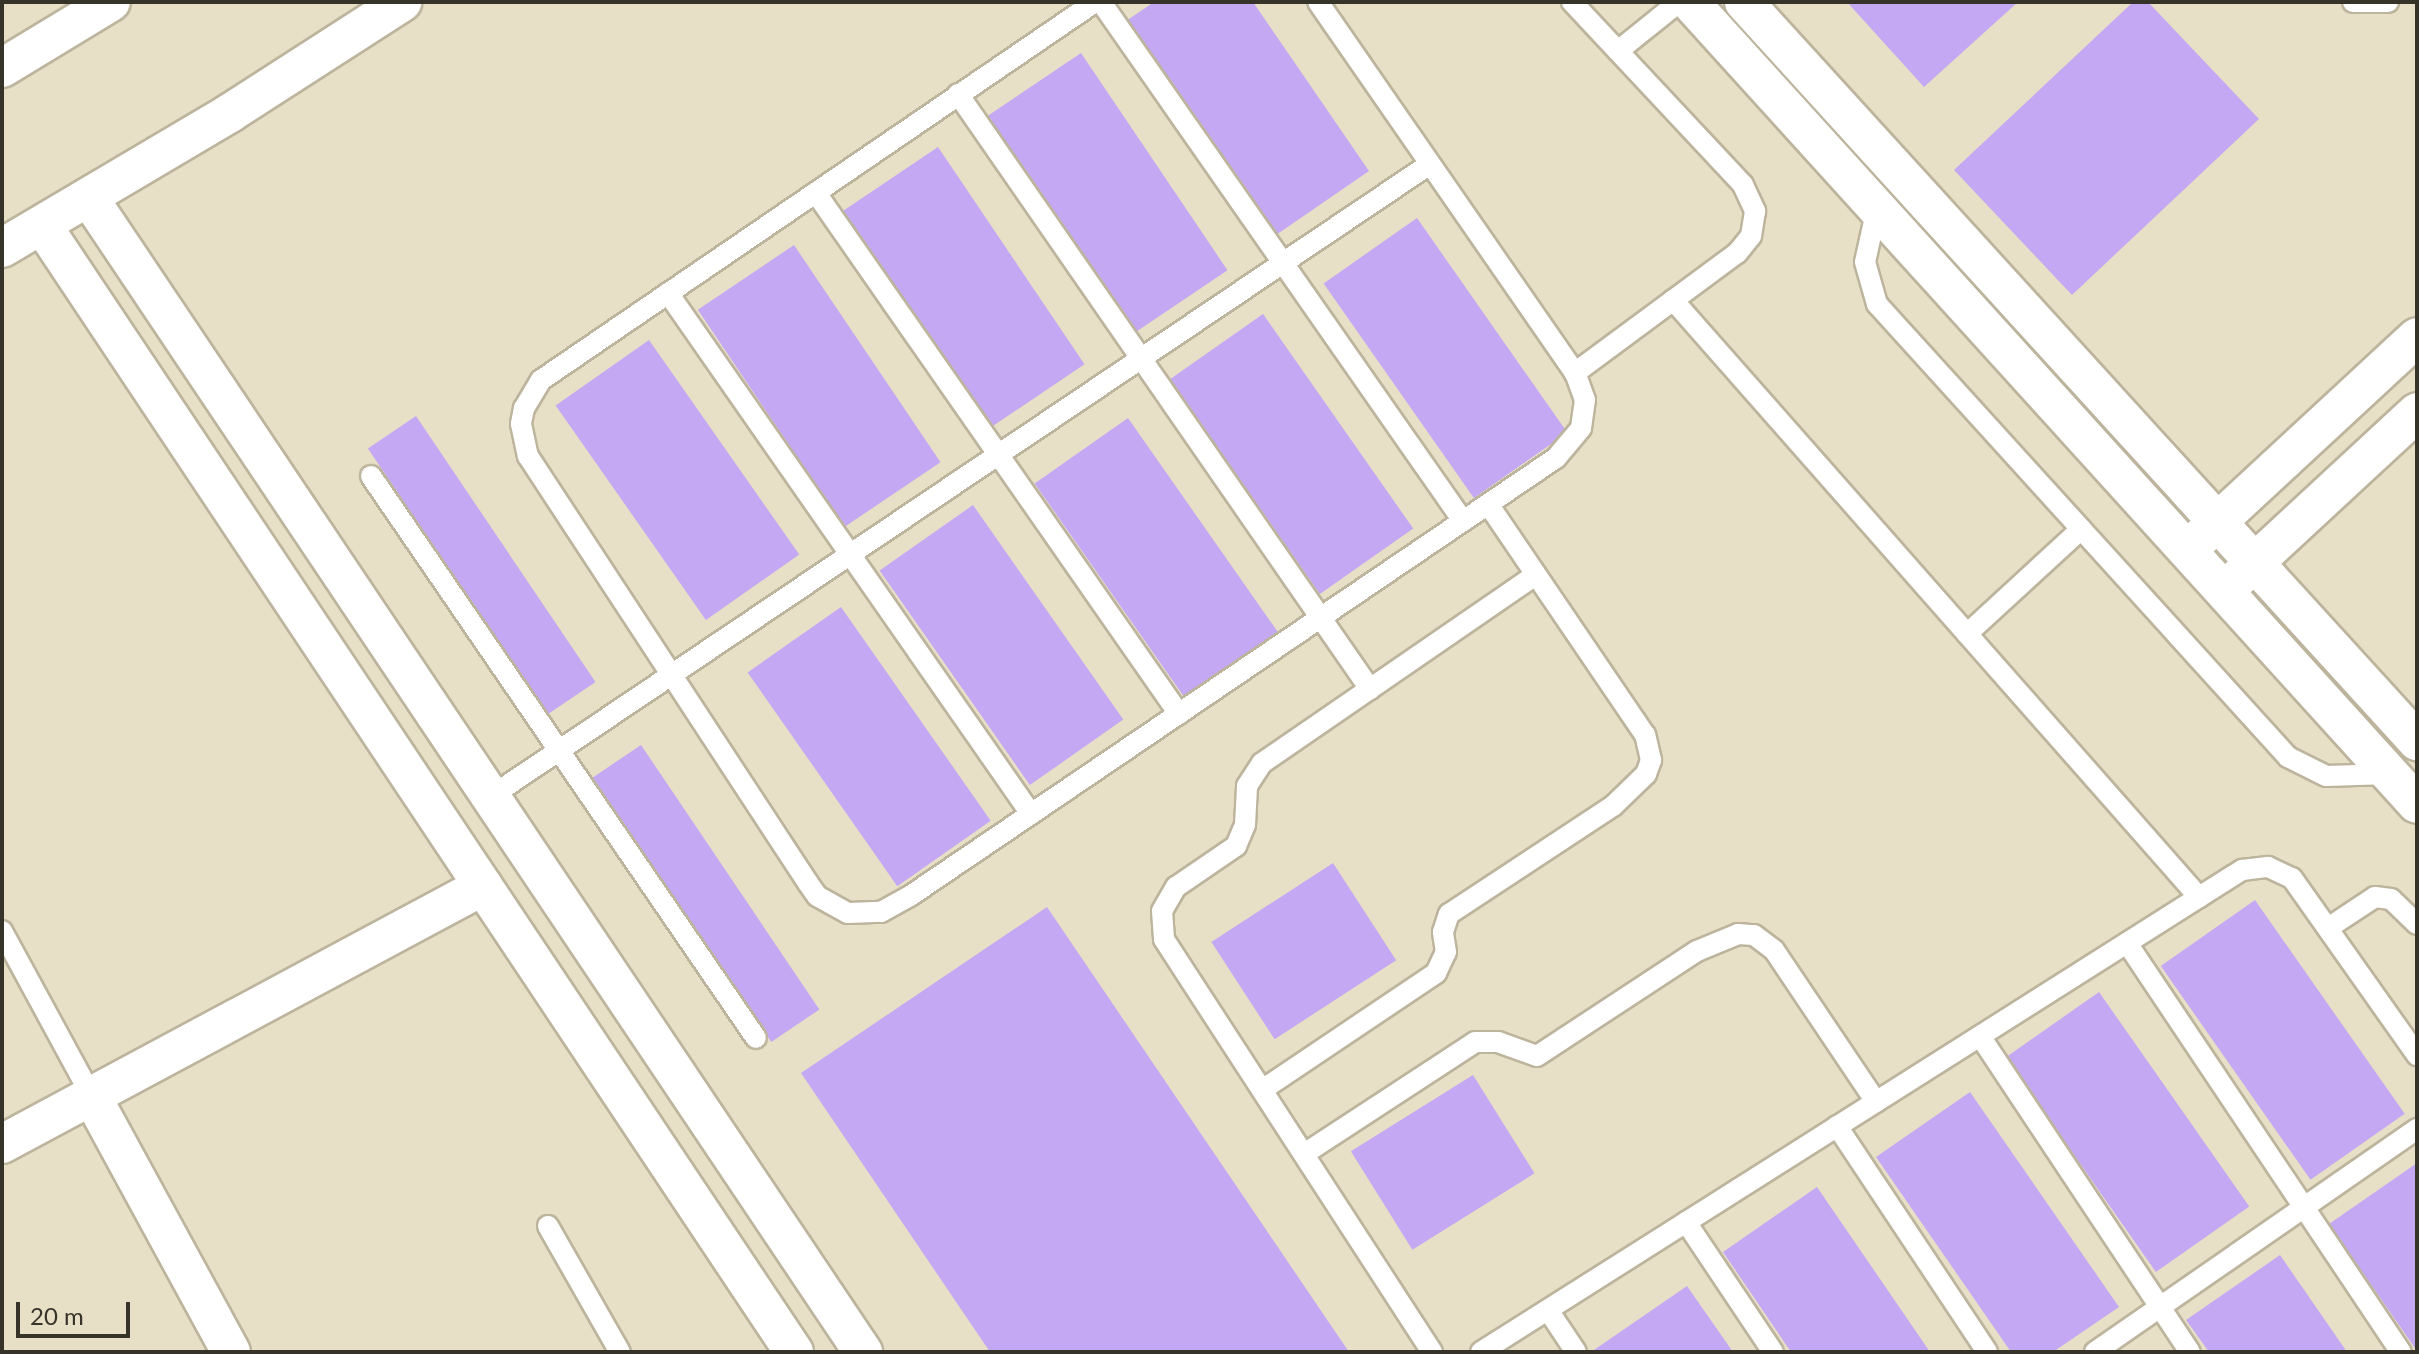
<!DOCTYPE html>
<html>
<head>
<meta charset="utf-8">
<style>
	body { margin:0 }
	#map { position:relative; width:2419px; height:1354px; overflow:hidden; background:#e8dfc7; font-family:Lato,sans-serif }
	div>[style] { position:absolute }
	.building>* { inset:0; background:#c5a8f3; transform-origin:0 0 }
	.roads { filter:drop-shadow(2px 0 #bdb49d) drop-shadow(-2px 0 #bdb49d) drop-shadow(0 2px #bdb49d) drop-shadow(0 -2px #bdb49d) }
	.lane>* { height:20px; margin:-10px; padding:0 10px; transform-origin:10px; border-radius:10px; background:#fff }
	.street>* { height:38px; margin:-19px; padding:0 19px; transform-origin:19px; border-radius:19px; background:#fff }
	span { translate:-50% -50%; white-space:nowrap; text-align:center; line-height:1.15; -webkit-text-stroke:8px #e8dfc7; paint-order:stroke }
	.frame { position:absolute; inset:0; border:4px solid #363329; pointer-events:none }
	.scale { position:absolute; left:16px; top:1302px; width:114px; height:36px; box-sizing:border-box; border:4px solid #363329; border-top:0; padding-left:10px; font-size:24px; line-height:28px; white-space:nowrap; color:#363329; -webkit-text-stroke:6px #e8dfc7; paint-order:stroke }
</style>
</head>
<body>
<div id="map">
	<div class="building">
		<i style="clip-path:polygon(1154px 2px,1253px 2px,1369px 171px,1276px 235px,1126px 21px)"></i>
		<i style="clip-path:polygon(1847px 2px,2018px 2px,1924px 87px)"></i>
		<i style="clip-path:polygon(2133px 2px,2148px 2px,2259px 119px,2072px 295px,1954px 170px)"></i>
		<i style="left:1081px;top:53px;width:262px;height:116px;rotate:56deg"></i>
		<i style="left:938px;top:147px;width:262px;height:116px;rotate:56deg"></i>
		<i style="left:1417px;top:218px;width:262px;height:114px;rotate:55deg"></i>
		<i style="left:794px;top:245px;width:262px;height:116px;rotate:56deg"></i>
		<i style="left:1263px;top:314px;width:262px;height:114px;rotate:55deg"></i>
		<i style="left:649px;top:340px;width:262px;height:114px;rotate:55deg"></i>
		<i style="left:416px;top:416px;width:321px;height:58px;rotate:56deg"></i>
		<i style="left:1128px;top:418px;width:262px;height:114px;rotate:55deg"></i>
		<i style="left:973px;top:505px;width:262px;height:114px;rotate:55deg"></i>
		<i style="left:841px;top:607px;width:261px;height:114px;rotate:55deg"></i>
		<i style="left:641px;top:745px;width:319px;height:58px;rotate:56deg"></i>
		<i style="left:1333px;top:863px;width:116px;height:145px;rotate:57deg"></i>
		<i style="left:2255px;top:900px;width:261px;height:115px;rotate:55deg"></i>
		<i style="clip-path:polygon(1047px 907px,1349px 1352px,990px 1352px,801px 1073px)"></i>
		<i style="left:2099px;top:992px;width:262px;height:114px;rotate:55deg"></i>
		<i style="left:1473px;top:1075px;width:116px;height:144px;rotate:58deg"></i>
		<i style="clip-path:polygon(1970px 1092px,2119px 1307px,2053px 1352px,2011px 1352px,1876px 1157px)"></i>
		<i style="clip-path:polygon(2417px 1163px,2417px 1351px,2329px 1224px)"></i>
		<i style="clip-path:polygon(1817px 1187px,1930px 1352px,1791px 1352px,1723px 1252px)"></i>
		<i style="clip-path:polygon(2280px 1255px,2347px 1352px,2209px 1352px,2186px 1320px)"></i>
		<i style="clip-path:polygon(1687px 1286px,1733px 1352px,1591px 1352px)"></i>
	</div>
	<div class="roads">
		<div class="lane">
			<i style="left:1095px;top:2px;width:671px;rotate:145.69deg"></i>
			<i style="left:541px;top:380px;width:33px;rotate:121deg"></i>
			<i style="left:524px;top:408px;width:16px;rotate:101deg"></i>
			<i style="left:521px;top:424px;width:33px;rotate:78deg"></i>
			<i style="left:528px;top:456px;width:511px;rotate:56.75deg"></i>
			<i style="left:808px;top:883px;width:16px;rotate:55deg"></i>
			<i style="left:817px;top:896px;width:35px;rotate:29deg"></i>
			<i style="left:848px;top:913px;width:33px;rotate:-2deg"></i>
			<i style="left:881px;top:912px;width:33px;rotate:-29deg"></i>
			<i style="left:910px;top:896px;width:780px;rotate:-34.14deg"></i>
			<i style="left:1556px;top:458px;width:39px;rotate:-50deg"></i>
			<i style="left:1581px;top:428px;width:28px;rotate:-82deg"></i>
			<i style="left:1585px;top:400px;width:29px;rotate:-110deg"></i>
			<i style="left:1575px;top:373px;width:451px;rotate:-124.7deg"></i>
			<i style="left:1101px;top:2px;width:633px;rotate:55.1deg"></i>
			<i style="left:1572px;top:2px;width:250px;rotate:46.9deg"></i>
			<i style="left:1743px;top:185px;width:29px;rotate:65deg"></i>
			<i style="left:1755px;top:211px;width:25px;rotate:99deg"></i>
			<i style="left:1751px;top:236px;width:22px;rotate:129deg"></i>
			<i style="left:1737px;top:253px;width:202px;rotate:143.5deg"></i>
			<i style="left:2353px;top:2px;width:35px"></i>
			<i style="left:1618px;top:51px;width:78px;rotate:-38.8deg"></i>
			<i style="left:958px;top:94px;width:724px;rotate:55.3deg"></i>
			<i style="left:816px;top:193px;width:635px;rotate:55.13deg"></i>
			<i style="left:1877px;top:208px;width:55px;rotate:102.5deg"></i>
			<i style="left:1865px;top:262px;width:44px;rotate:74.1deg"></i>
			<i style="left:1877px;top:304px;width:612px;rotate:47.78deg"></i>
			<i style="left:2288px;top:757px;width:42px;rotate:26.6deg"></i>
			<i style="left:2326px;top:776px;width:64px;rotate:-1.8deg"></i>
			<i style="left:668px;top:293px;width:635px;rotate:55.13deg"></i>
			<i style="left:1673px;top:300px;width:796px;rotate:48.62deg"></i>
			<i style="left:371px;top:476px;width:681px;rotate:55.59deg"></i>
			<i style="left:1967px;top:634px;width:155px;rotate:-42.6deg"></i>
			<i style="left:490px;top:797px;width:1133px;rotate:-33.96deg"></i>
			<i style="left:2328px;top:928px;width:56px;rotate:-33.4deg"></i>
			<i style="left:2375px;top:897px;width:16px;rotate:7deg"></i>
			<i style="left:2391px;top:899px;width:36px;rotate:44deg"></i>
			<i style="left:2px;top:931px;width:189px;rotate:61.5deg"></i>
			<i style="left:2127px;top:943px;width:492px;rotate:56.2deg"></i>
			<i style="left:1980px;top:1036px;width:379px;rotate:56.4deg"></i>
			<i style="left:1262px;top:1090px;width:210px;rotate:-33.9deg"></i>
			<i style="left:1436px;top:973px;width:23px;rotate:-65deg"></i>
			<i style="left:1446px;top:952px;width:20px;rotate:-99deg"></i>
			<i style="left:1443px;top:932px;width:19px;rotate:-72deg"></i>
			<i style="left:1449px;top:914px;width:196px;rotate:-33.4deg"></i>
			<i style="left:1613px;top:806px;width:46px;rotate:-44.1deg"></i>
			<i style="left:1646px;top:774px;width:15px;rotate:-70deg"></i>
			<i style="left:1651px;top:760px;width:26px;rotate:-103deg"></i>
			<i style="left:1645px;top:735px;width:279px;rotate:-124.2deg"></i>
			<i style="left:1837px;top:1126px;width:271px;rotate:56.4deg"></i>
			<i style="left:1304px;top:1154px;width:204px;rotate:-33.2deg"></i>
			<i style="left:1475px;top:1042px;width:23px"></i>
			<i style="left:1498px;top:1042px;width:41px;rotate:19.7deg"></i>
			<i style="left:1537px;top:1056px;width:191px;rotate:-33.3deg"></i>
			<i style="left:1697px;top:951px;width:44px;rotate:-22.5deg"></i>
			<i style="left:1738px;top:934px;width:16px;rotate:4deg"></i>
			<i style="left:1754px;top:935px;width:25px;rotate:37deg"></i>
			<i style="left:1774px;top:950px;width:183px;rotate:56.1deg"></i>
			<i style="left:1686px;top:1222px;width:156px;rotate:56.2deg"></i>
			<i style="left:548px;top:1226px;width:145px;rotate:60.3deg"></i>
			<i style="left:1548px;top:1310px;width:50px;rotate:56.3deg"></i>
			<i style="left:1432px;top:1352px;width:492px;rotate:-123deg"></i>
			<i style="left:1164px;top:939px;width:28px;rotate:-94deg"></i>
			<i style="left:1162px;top:911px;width:28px;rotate:-60deg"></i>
			<i style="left:1176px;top:887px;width:73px;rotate:-34.3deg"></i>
			<i style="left:1236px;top:846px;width:23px;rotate:-67deg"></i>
			<i style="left:1245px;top:825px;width:39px;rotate:-87deg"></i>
			<i style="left:1247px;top:786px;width:27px;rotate:-57deg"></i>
			<i style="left:1262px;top:763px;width:332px;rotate:-34.5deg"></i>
			<i style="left:1481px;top:1352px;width:901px;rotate:-32.35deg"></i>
			<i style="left:2242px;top:870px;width:26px;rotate:-7deg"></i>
			<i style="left:2268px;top:867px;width:26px;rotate:25deg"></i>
			<i style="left:2292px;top:878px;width:217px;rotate:54.8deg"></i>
			<i style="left:2095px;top:1352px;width:392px;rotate:-34.7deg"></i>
		</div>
		<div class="street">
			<i style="left:1690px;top:2px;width:1082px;rotate:47.81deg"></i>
			<i style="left:1744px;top:2px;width:1000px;rotate:47.68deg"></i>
			<i style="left:2px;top:68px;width:127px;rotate:-31.2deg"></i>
			<i style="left:89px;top:198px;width:1390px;rotate:56.15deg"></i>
			<i style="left:42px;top:225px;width:1355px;rotate:56.29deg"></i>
			<i style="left:2px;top:248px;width:265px;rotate:-30.6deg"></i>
			<i style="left:230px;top:113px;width:205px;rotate:-32.8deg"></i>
			<i style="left:2199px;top:539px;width:297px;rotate:-42.8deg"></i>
			<i style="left:2238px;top:578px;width:244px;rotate:-42.8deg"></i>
			<i style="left:92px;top:1097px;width:290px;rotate:61.4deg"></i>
			<i style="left:2px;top:1144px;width:546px;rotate:-28.21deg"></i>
		</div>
	</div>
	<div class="frame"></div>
	<div class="scale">20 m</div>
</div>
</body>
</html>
